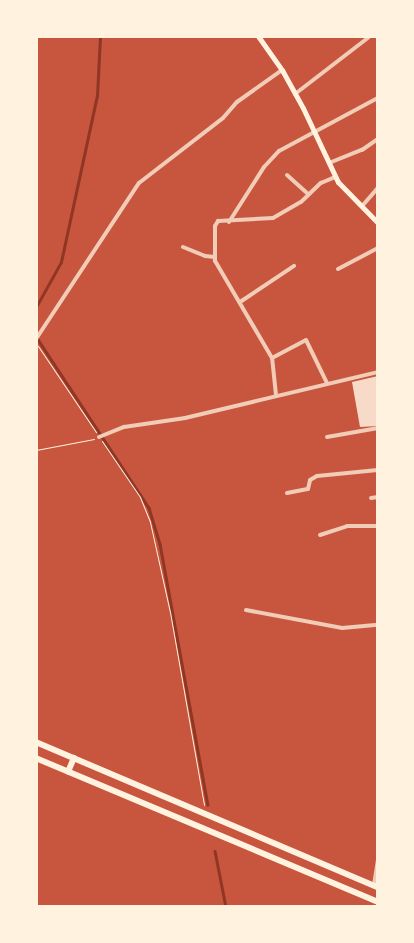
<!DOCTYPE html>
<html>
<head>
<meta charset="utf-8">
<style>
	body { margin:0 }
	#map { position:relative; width:414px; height:943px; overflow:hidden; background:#c8553d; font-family:"Varela Round",sans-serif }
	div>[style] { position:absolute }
	.stream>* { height:2.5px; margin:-1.25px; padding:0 1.25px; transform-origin:1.25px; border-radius:1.25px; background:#8f3625 }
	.building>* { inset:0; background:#f7dbc8 }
	.path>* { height:1px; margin:-0.5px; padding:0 0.5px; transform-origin:0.5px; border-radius:0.5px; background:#fff3e0 }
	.minor>* { height:4px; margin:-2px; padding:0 2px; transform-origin:2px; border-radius:2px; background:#f1ccb7 }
	.secondary>* { height:5px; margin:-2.5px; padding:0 2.5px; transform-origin:2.5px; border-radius:2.5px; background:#fff3e0 }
	.trunk>* { height:5.5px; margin:-2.75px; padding:0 2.75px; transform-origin:2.75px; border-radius:2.75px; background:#fff3e0 }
	span { translate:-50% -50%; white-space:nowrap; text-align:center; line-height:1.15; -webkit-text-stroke:4px #fff3e0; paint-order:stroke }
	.frame { position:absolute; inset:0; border:38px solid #fff3e0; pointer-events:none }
</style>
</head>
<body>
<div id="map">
	<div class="stream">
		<i style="left:36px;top:307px;width:51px;rotate:-60.9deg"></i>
		<i style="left:61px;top:262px;width:170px;rotate:-77.8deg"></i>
		<i style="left:97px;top:96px;width:60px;rotate:-87.1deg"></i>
		<i style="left:37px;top:338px;width:204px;rotate:56.6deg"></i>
		<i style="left:149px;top:508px;width:38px;rotate:73deg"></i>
		<i style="left:160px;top:544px;width:265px;rotate:79.6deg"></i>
		<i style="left:215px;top:851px;width:57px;rotate:78.9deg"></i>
	</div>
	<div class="building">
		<i style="clip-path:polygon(378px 376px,378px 426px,360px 427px,352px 382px)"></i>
	</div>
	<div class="path">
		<i style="left:38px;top:346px;width:104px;rotate:56deg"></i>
		<i style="left:102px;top:441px;width:68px;rotate:55.8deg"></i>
		<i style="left:140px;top:497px;width:27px;rotate:68deg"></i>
		<i style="left:150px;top:522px;width:92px;rotate:77.5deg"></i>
		<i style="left:170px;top:612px;width:196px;rotate:80deg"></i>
		<i style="left:36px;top:450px;width:59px;rotate:-10.7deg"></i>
	</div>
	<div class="minor">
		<i style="left:295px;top:94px;width:93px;rotate:-37.6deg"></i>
		<i style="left:329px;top:163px;width:35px;rotate:-22deg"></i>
		<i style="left:362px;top:150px;width:19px;rotate:-35deg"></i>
		<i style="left:287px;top:175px;width:28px;rotate:42deg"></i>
		<i style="left:363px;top:205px;width:23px;rotate:-49deg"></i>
		<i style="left:229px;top:222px;width:65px;rotate:-57.5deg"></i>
		<i style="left:264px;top:167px;width:22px;rotate:-47deg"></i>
		<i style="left:279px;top:151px;width:112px;rotate:-28.2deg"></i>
		<i style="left:183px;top:247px;width:24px;rotate:22deg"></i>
		<i style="left:205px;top:256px;width:10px;rotate:6deg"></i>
		<i style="left:338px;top:269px;width:45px;rotate:-27.7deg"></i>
		<i style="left:240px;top:302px;width:65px;rotate:-33.7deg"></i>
		<i style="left:36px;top:339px;width:187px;rotate:-56.6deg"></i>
		<i style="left:139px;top:183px;width:106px;rotate:-37.7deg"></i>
		<i style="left:223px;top:118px;width:21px;rotate:-49deg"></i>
		<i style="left:237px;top:102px;width:55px;rotate:-35.4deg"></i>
		<i style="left:272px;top:358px;width:38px;rotate:-28deg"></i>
		<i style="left:306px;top:340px;width:48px;rotate:64deg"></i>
		<i style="left:276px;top:395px;width:37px;rotate:-96deg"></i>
		<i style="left:272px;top:358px;width:113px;rotate:-120.4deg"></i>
		<i style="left:215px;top:261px;width:35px;rotate:-90deg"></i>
		<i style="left:215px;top:226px;width:6px;rotate:-59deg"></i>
		<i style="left:218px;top:221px;width:55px;rotate:-3.1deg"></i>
		<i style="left:273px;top:218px;width:32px;rotate:-30deg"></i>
		<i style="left:301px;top:202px;width:28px;rotate:-44deg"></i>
		<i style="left:321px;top:183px;width:15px;rotate:-23deg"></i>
		<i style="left:99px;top:437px;width:27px;rotate:-22deg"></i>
		<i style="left:124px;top:427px;width:62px;rotate:-8.4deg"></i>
		<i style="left:185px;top:418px;width:198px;rotate:-13.4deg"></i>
		<i style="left:327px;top:437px;width:52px;rotate:-10deg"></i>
		<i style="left:287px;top:493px;width:21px;rotate:-11deg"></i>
		<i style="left:308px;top:489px;width:9px;rotate:-77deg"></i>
		<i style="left:310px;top:480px;width:8px;rotate:-30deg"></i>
		<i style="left:317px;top:476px;width:61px;rotate:-5.6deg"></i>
		<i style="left:371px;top:498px;width:7px;rotate:-8deg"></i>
		<i style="left:320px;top:535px;width:28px;rotate:-18deg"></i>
		<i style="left:347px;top:526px;width:31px"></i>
		<i style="left:246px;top:610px;width:98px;rotate:10.6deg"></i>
		<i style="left:342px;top:628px;width:36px;rotate:-5deg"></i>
		<i style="left:374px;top:885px;width:26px;rotate:-81deg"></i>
	</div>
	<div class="secondary">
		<i style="left:258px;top:36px;width:42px;rotate:54.8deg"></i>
		<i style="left:282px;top:70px;width:43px;rotate:61.1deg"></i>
		<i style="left:303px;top:108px;width:82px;rotate:64.7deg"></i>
		<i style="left:338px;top:182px;width:57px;rotate:45.7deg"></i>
	</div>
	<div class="trunk">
		<i style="left:36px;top:742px;width:371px;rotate:23deg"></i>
		<i style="left:36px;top:758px;width:371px;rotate:22.8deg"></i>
		<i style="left:68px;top:772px;width:15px;rotate:-67deg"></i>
	</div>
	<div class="frame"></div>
</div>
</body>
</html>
